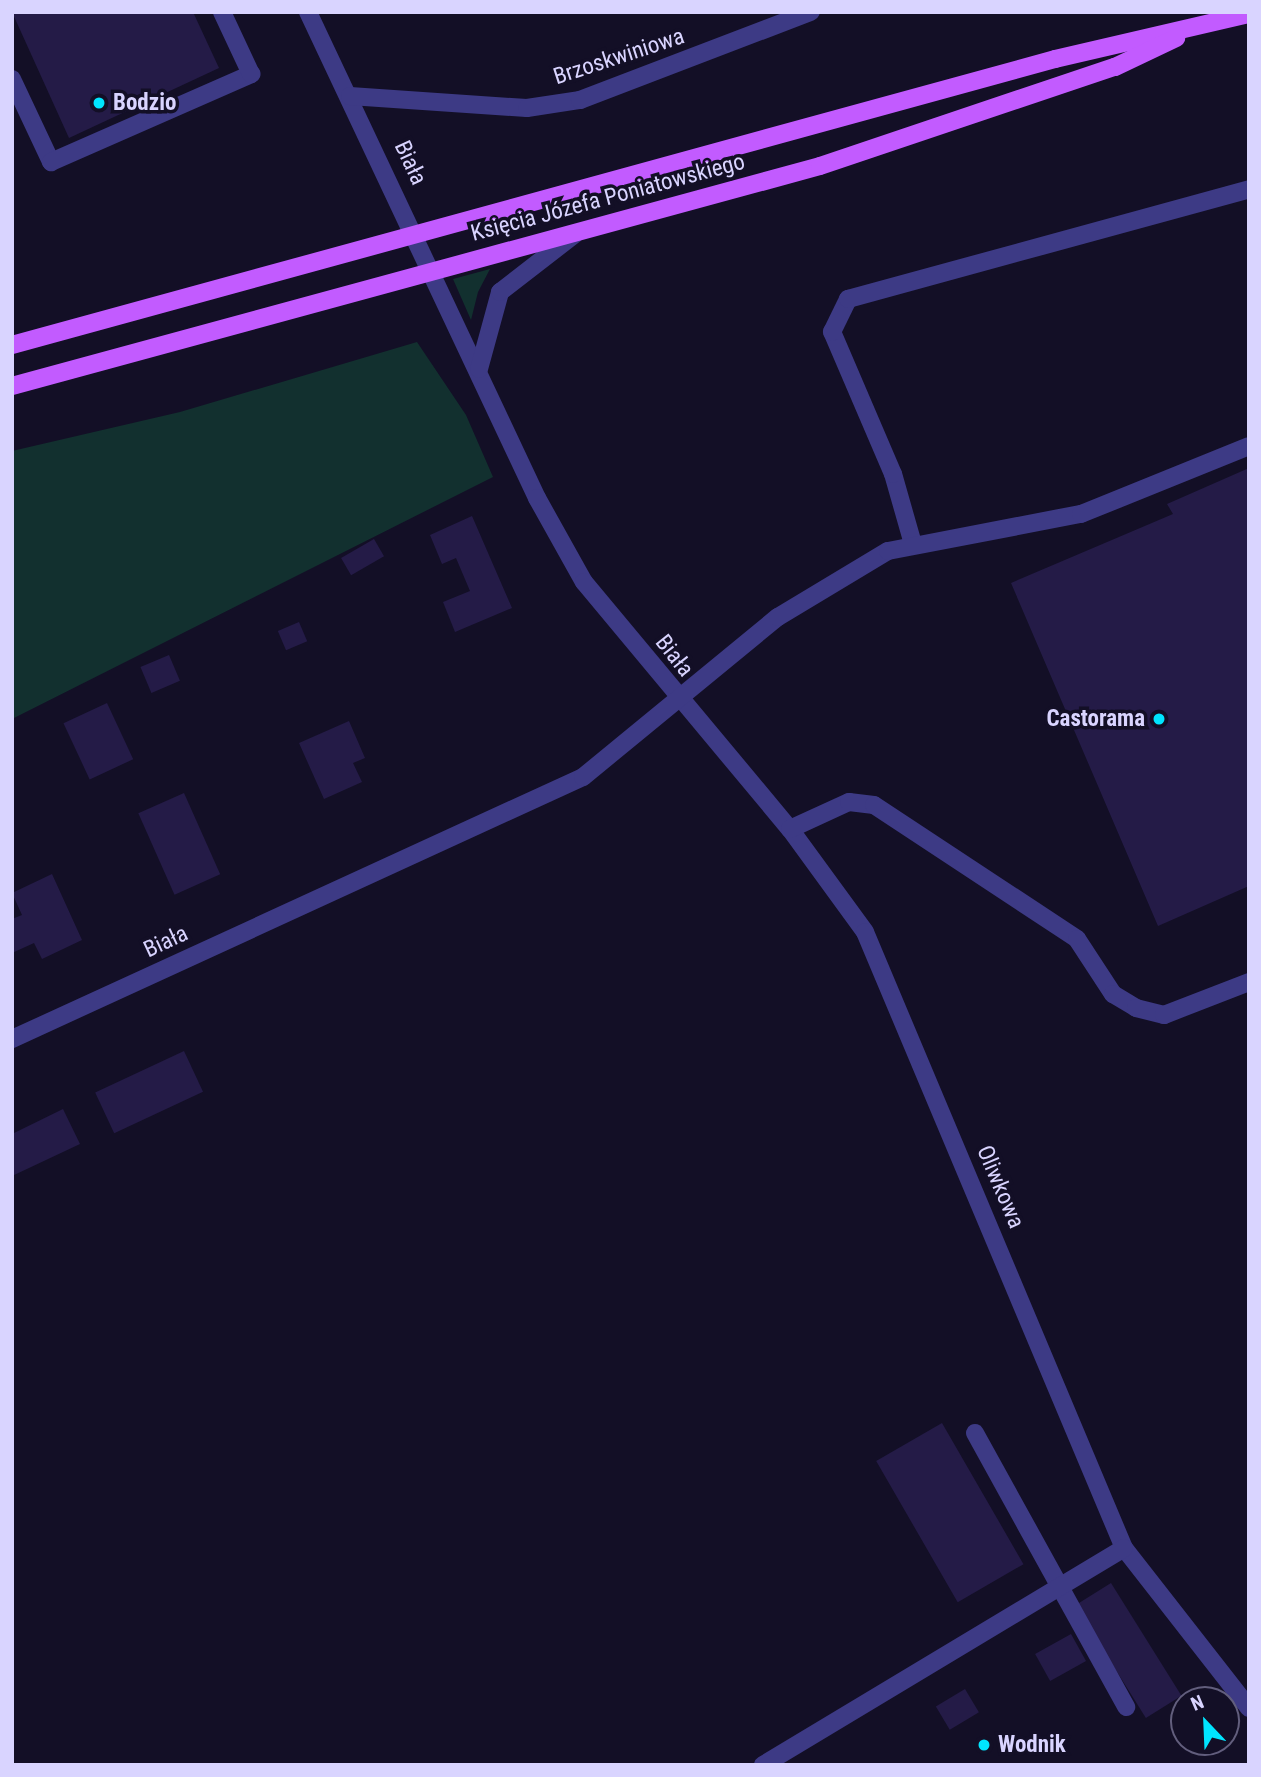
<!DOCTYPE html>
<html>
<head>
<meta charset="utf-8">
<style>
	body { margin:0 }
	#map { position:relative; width:1261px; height:1777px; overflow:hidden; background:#130f26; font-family:"Roboto Condensed",sans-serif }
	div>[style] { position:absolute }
	.green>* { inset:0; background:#12302f }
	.building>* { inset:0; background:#241b47; transform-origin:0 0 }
	.minor>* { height:18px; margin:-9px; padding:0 9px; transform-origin:9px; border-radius:9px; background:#3d3a85 }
	.major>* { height:18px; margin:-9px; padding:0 9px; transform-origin:9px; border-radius:9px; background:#c25bff }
	.dots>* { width:19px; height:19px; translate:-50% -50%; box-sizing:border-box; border:4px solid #130f26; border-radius:50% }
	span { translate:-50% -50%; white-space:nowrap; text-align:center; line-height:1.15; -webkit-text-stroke:7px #130f26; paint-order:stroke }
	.street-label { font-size:23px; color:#d9d4ff }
	.poi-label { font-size:23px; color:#d9d4ff; font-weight:700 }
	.left { translate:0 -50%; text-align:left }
	.right { translate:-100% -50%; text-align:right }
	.frame { position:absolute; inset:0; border:14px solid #d9d4ff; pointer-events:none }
	.north { position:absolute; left:1170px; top:1686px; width:70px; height:70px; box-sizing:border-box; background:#130f26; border:2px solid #625e7d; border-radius:50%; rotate:337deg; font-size:19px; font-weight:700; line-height:28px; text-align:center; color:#d9d4ff }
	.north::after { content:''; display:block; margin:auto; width:24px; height:32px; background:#00e5ff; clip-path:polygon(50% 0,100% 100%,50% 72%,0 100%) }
</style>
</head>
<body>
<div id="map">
	<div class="green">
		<i style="clip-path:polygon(490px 269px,478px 292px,471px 320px,453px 279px)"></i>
		<i style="clip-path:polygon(417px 342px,466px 415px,493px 477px,12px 719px,12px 451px,180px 412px)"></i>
	</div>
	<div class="building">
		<i style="clip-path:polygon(12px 12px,193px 12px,219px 68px,69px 138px)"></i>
		<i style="clip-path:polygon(1249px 468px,1249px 886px,1158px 926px,1011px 583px,1173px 514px,1167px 504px)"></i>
		<i style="clip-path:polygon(472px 516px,512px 608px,455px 632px,443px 602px,470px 591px,456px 558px,442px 564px,430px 535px)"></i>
		<i style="left:374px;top:539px;width:20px;height:38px;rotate:60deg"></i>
		<i style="left:299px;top:622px;width:21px;height:23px;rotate:67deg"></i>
		<i style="left:169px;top:655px;width:28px;height:31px;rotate:67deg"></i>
		<i style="left:107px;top:703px;width:62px;height:48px;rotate:65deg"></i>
		<i style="clip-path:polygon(349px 721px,365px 758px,353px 763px,362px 782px,324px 799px,299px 743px)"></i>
		<i style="left:184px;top:793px;width:89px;height:50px;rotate:66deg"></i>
		<i style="clip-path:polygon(52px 874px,82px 940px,42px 959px,34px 943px,12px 953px,12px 919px,22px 915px,12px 893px)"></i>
		<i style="left:184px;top:1051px;width:45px;height:98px;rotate:65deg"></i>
		<i style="clip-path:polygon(63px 1109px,80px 1144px,12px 1176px,12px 1134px)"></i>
		<i style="left:942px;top:1423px;width:163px;height:76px;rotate:60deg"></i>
		<i style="left:1111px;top:1583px;width:133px;height:42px;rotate:58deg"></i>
		<i style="left:1071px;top:1634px;width:31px;height:41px;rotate:61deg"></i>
		<i style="left:965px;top:1689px;width:27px;height:34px;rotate:59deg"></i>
	</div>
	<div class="minor">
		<i style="left:308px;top:12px;width:537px;rotate:64.77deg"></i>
		<i style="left:537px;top:498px;width:96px;rotate:60.8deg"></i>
		<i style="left:584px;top:582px;width:322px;rotate:50.2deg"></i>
		<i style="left:790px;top:829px;width:127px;rotate:53.9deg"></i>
		<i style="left:865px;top:932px;width:668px;rotate:67.2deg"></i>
		<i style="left:1124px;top:1548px;width:203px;rotate:52deg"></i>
		<i style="left:12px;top:79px;width:92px;rotate:64.8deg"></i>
		<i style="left:51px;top:162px;width:219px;rotate:-23.7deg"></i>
		<i style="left:251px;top:74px;width:68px;rotate:-115.1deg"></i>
		<i style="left:350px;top:96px;width:177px;rotate:3.9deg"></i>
		<i style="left:527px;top:108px;width:54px;rotate:-8.6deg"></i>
		<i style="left:580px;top:100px;width:247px;rotate:-20.9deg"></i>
		<i style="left:479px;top:369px;width:80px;rotate:-74.7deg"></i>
		<i style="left:500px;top:292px;width:95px;rotate:-37.7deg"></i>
		<i style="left:913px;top:544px;width:73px;rotate:-105.9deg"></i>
		<i style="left:893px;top:474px;width:155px;rotate:-113.2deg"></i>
		<i style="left:832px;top:332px;width:37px;rotate:-64deg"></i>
		<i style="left:848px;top:299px;width:416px;rotate:-15.3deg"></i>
		<i style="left:790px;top:829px;width:65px;rotate:-24.6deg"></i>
		<i style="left:849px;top:802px;width:25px;rotate:7deg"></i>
		<i style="left:874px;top:805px;width:243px;rotate:33.4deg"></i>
		<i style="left:1077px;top:939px;width:66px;rotate:56.8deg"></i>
		<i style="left:1113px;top:994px;width:27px;rotate:31deg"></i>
		<i style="left:1136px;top:1008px;width:29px;rotate:14deg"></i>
		<i style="left:1164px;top:1015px;width:91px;rotate:-21.2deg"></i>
		<i style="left:12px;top:1039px;width:628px;rotate:-24.65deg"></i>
		<i style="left:583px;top:777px;width:252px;rotate:-39.4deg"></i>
		<i style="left:778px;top:617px;width:128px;rotate:-31deg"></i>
		<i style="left:888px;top:551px;width:197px;rotate:-10.9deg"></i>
		<i style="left:1081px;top:514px;width:181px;rotate:-22deg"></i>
		<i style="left:975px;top:1433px;width:313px;rotate:61.1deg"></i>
		<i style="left:763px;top:1765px;width:421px;rotate:-31deg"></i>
	</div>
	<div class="major">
		<i style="left:12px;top:345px;width:1082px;rotate:-15.33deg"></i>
		<i style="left:1055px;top:59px;width:199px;rotate:-13.1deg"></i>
		<i style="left:12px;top:386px;width:837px;rotate:-15.23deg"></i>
		<i style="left:820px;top:166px;width:311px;rotate:-18.6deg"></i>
		<i style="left:1115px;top:67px;width:68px;rotate:-25.4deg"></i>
	</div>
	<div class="dots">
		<i style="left:99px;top:103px;background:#00e5ff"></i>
		<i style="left:1159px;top:719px;background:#00e5ff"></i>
		<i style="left:984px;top:1745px;background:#00e5ff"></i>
	</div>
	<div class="street-label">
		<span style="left:619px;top:57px;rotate:-18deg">Brzoskwiniowa</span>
		<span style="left:410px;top:163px;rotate:65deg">Biała</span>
		<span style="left:608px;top:198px;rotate:-15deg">Księcia Józefa Poniatowskiego</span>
		<span style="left:674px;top:656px;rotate:52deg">Biała</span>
		<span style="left:166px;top:942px;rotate:-25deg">Biała</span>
		<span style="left:1000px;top:1187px;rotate:67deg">Oliwkowa</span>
	</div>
	<div class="poi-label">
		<span class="left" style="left:113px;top:103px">Bodzio</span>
		<span class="right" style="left:1145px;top:719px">Castorama</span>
		<span class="left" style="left:998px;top:1745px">Wodnik</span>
	</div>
	<div class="frame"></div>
	<div class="north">N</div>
</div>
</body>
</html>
